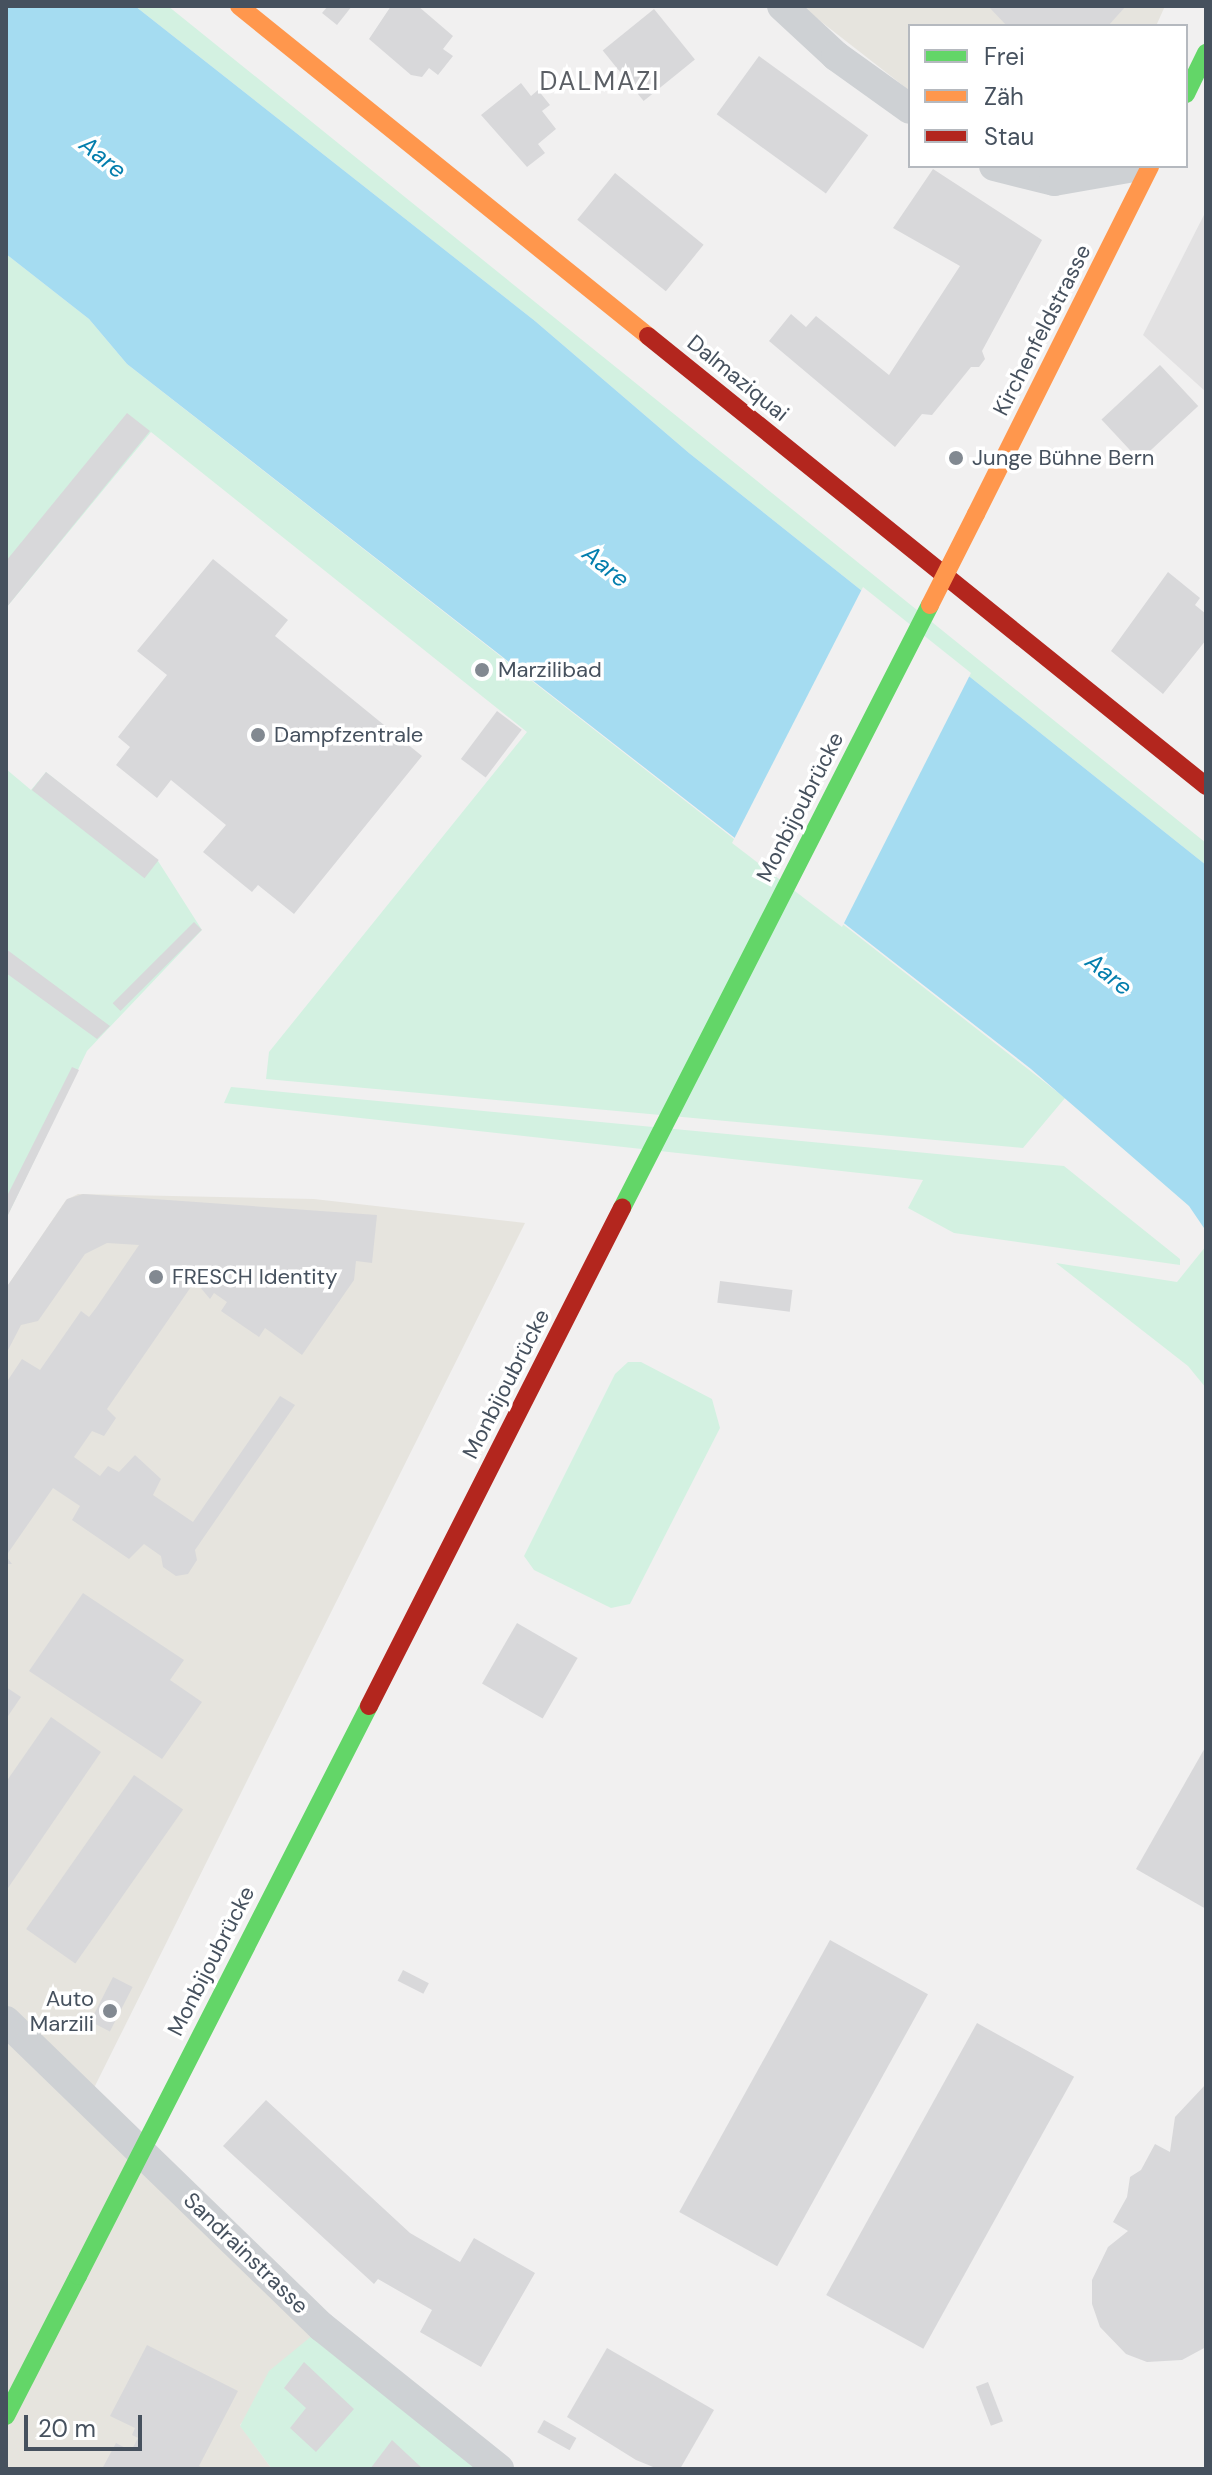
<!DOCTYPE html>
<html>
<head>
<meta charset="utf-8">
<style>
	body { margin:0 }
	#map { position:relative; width:1212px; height:2475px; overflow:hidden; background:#f1f0f0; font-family:"DM Sans",sans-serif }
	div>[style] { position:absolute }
	.commercial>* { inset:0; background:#e6e4de }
	.education>* { inset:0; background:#e2e1e2 }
	.green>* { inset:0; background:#d3f1e1 }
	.water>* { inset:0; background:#a5dcf1 }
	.pier>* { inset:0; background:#f1f0f0 }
	.building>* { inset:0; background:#d8d8da; transform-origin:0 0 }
	.street>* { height:30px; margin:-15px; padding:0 15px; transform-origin:15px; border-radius:15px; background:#ced1d4 }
	.fast>* { height:18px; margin:-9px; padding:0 9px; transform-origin:9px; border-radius:9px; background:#63d668 }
	.slow>* { height:18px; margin:-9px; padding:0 9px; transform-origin:9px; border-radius:9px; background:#ff974d }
	.jam>* { height:18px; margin:-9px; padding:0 9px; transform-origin:9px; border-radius:9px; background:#b3261e }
	.fast-bridge>* { height:18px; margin:-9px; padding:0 9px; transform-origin:9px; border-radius:9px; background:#63d668 }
	.slow-bridge>* { height:18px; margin:-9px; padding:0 9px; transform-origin:9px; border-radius:9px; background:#ff974d }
	.jam-bridge>* { height:18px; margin:-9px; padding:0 9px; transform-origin:9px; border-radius:9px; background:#b3261e }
	.dots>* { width:22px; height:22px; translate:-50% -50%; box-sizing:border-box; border:4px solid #fff; border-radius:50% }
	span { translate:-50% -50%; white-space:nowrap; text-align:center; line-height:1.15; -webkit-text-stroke:7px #fff; paint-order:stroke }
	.street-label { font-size:22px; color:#46515e }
	.poi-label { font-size:22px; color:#46515e }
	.left { translate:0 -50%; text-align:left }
	.right { translate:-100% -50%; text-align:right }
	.water-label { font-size:24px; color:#037ead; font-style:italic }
	.quarter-label { font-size:26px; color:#5b5f65; letter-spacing:2px }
	.frame { position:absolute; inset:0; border:8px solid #46515e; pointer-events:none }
	.legend { position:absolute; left:908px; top:24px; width:280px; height:144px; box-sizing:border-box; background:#fff; border:2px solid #b5b9bf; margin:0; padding:10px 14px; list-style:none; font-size:24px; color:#46515e }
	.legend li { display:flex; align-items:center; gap:16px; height:40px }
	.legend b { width:40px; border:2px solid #b5b9bf }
	.scale { position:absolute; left:24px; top:2415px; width:118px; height:36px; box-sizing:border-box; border:4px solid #46515e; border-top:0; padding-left:10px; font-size:24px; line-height:28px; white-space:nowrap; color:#46515e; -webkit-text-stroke:6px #fff; paint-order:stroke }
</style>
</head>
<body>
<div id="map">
	<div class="commercial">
		<i style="clip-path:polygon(801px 6px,1165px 6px,1156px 26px,910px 26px,910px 91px)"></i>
		<i style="clip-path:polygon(78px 1194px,314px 1199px,525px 1223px,86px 2104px,319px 2330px,240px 2425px,272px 2469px,6px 2469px,6px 1288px,66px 1200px)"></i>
	</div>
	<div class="education">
		<i style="clip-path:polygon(1206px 211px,1206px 392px,1143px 335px)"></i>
	</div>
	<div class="green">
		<i style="clip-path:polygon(135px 6px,168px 6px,1206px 843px,1206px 865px,689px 453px,535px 321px)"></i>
		<i style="clip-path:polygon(6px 254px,89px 319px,127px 364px,1065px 1098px,1023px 1148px,266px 1079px,269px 1052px,527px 732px,151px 432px,6px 608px)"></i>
		<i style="clip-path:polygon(6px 769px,31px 790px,46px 772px,158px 861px,202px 930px,87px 1051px,6px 1219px)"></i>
		<i style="clip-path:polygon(231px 1087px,1064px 1166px,1180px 1259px,1180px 1265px,954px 1233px,908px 1208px,923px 1180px,224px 1103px)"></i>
		<i style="clip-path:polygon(1206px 1246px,1206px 1388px,1188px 1366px,1056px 1263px,1177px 1282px)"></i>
		<i style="clip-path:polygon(628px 1362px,641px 1362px,712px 1399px,720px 1428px,630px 1604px,611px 1608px,534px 1570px,524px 1556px,615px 1374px)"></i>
		<i style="clip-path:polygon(319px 2330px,492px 2469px,272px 2469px,240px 2426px,269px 2371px)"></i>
	</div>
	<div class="water">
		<i style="clip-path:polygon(6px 6px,135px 6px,535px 321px,689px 453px,1206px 865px,1206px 1231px,1189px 1206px,1031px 1069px,127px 364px,89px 319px,6px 254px)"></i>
	</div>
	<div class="pier">
		<i style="clip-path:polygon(863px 587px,971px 673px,842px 927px,732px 843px)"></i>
	</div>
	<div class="building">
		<i style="clip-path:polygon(328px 6px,352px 6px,337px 25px,322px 13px)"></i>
		<i style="clip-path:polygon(391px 6px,418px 6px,453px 36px,443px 49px,453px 56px,438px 75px,429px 68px,422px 77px,411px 75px,369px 39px)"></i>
		<i style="clip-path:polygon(988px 6px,1126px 6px,1108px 26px,1007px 26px)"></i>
		<i style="left:654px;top:9px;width:65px;height:66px;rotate:51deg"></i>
		<i style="left:759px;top:56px;width:135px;height:72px;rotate:36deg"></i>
		<i style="clip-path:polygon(521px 83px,531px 96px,538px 90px,550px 105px,542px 111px,556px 129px,538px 144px,545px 153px,527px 167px,481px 115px)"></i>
		<i style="clip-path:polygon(933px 169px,1042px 240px,982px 351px,985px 359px,979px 367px,971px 367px,932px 415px,922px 414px,895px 447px,769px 341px,791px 314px,806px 327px,816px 316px,889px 375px,960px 266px,893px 228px)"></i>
		<i style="left:615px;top:173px;width:114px;height:60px;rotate:39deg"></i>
		<i style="left:1160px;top:365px;width:56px;height:80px;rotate:47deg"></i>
		<i style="clip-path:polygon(127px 413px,150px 431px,6px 608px,6px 561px)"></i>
		<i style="clip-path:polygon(213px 559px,288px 620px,275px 636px,422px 756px,294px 914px,258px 885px,252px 892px,203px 852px,226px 825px,171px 780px,157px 798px,116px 765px,130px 747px,118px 737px,167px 675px,137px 651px)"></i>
		<i style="clip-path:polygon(1168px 572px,1200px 598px,1195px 605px,1206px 614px,1206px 640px,1163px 694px,1111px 651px)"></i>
		<i style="left:497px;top:711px;width:31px;height:60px;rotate:37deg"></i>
		<i style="left:46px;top:772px;width:143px;height:23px;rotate:38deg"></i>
		<i style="left:194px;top:922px;width:11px;height:115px;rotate:45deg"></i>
		<i style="clip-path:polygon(6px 949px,110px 1026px,97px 1039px,6px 973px)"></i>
		<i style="clip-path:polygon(72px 1067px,79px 1070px,6px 1219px,6px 1198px)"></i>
		<i style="clip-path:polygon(83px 1194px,377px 1215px,372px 1263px,356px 1261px,354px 1280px,302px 1355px,265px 1328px,259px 1337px,221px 1311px,227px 1302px,214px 1293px,210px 1299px,195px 1281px,107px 1409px,116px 1418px,104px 1436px,92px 1431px,74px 1457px,100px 1476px,108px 1466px,119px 1472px,135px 1455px,161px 1479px,153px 1495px,193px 1522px,280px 1396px,295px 1405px,195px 1550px,197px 1560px,188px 1574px,176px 1576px,163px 1567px,161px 1556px,144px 1544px,129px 1559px,72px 1520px,80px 1506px,53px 1488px,6px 1556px,12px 1564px,6px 1564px,6px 1383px,22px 1359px,40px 1370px,81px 1311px,89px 1317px,96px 1308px,139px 1245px,107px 1243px,85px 1254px,38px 1321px,21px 1325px,6px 1354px,6px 1288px,67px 1199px)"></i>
		<i style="left:720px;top:1281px;width:73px;height:22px;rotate:7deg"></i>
		<i style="clip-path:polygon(83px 1593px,184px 1660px,170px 1680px,202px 1702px,162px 1759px,29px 1671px)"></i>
		<i style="left:517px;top:1623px;width:70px;height:70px;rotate:30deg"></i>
		<i style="clip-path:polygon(6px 1687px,21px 1697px,6px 1719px)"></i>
		<i style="clip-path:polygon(51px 1717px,101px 1752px,6px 1891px,6px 1782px)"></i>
		<i style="clip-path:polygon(1206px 1746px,1206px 1909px,1136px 1869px)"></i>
		<i style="left:134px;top:1775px;width:60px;height:188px;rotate:35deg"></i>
		<i style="left:830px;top:1940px;width:112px;height:311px;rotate:29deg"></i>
		<i style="left:403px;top:1970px;width:29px;height:12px;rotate:27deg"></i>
		<i style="left:113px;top:1977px;width:22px;height:50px;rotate:27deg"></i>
		<i style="left:977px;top:2023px;width:111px;height:311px;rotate:29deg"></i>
		<i style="clip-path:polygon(1206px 2084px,1206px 2347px,1182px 2360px,1147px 2362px,1126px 2354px,1100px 2327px,1092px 2304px,1092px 2280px,1108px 2247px,1128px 2231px,1113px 2222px,1127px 2197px,1130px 2177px,1141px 2170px,1155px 2144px,1170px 2152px,1175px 2117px)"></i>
		<i style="clip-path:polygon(266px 2100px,410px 2233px,460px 2262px,474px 2238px,535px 2273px,481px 2367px,420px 2332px,432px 2310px,378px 2279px,374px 2284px,223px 2146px)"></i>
		<i style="clip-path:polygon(147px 2345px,238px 2391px,199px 2466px,205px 2469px,102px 2469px,116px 2443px,131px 2451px,138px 2438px,132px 2435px,135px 2428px,110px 2416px)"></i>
		<i style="clip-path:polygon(607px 2348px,714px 2410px,680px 2469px,658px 2469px,636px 2460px,567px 2417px)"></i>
		<i style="clip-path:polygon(304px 2362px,354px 2409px,316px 2452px,290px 2428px,306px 2408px,284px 2388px)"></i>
		<i style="left:988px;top:2382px;width:42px;height:13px;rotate:69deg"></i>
		<i style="left:544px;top:2420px;width:37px;height:14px;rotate:29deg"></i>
		<i style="clip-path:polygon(392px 2440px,423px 2469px,370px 2469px)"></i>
	</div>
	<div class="street">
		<i style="left:782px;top:6px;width:74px;rotate:42.8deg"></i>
		<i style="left:836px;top:56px;width:91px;rotate:35.6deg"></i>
		<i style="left:994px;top:166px;width:62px;rotate:14deg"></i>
		<i style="left:1054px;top:181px;width:87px;rotate:-9.9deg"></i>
		<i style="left:6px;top:2021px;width:440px;rotate:44.1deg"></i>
		<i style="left:322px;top:2327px;width:227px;rotate:38.7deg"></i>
	</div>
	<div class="fast">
		<i style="left:1186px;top:94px;width:46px;rotate:-64deg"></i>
		<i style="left:6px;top:2416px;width:157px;rotate:-62.8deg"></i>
	</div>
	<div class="slow">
		<i style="left:239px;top:6px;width:526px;rotate:38.9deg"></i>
		<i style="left:976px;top:514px;width:389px;rotate:-63.4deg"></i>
	</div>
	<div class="jam">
		<i style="left:648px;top:336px;width:717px;rotate:38.88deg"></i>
	</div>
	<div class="fast-bridge">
		<i style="left:622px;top:1208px;width:677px;rotate:-62.94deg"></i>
		<i style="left:78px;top:2276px;width:640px;rotate:-62.95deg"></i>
	</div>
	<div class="slow-bridge">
		<i style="left:930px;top:605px;width:102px;rotate:-63.2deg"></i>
	</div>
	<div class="jam-bridge">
		<i style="left:369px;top:1706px;width:559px;rotate:-63.07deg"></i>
	</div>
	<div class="dots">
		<i style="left:956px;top:458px;background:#828991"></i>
		<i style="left:482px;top:670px;background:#828991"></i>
		<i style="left:258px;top:735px;background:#828991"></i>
		<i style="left:156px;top:1277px;background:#828991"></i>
		<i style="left:110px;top:2011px;background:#828991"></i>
	</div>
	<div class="street-label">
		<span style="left:1042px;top:330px;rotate:-63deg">Kirchenfeldstrasse</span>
		<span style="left:738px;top:378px;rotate:39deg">Dalmaziquai</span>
		<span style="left:800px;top:807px;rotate:-63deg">Monbijoubrücke</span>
		<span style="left:506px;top:1384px;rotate:-63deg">Monbijoubrücke</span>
		<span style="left:211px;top:1961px;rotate:-63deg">Monbijoubrücke</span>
		<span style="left:246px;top:2253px;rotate:44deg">Sandrainstrasse</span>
	</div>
	<div class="poi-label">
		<span class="left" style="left:972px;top:458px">Junge Bühne Bern</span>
		<span class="left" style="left:498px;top:670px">Marzilibad</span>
		<span class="left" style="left:274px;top:735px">Dampfzentrale</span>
		<span class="left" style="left:172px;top:1277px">FRESCH Identity</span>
		<span class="right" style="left:94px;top:2011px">Auto<br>Marzili</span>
	</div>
	<div class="water-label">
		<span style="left:103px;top:157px;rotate:39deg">Aare</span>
		<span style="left:606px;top:566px;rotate:39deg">Aare</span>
		<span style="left:1109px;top:974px;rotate:39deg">Aare</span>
	</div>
	<div class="quarter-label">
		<span style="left:600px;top:82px">DALMAZI</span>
	</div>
	<div class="frame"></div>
	<ul class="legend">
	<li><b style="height:10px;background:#63d668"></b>Frei</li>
	<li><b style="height:10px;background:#ff974d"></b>Zäh</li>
	<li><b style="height:10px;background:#b3261e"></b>Stau</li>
	</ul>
	<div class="scale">20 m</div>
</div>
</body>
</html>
